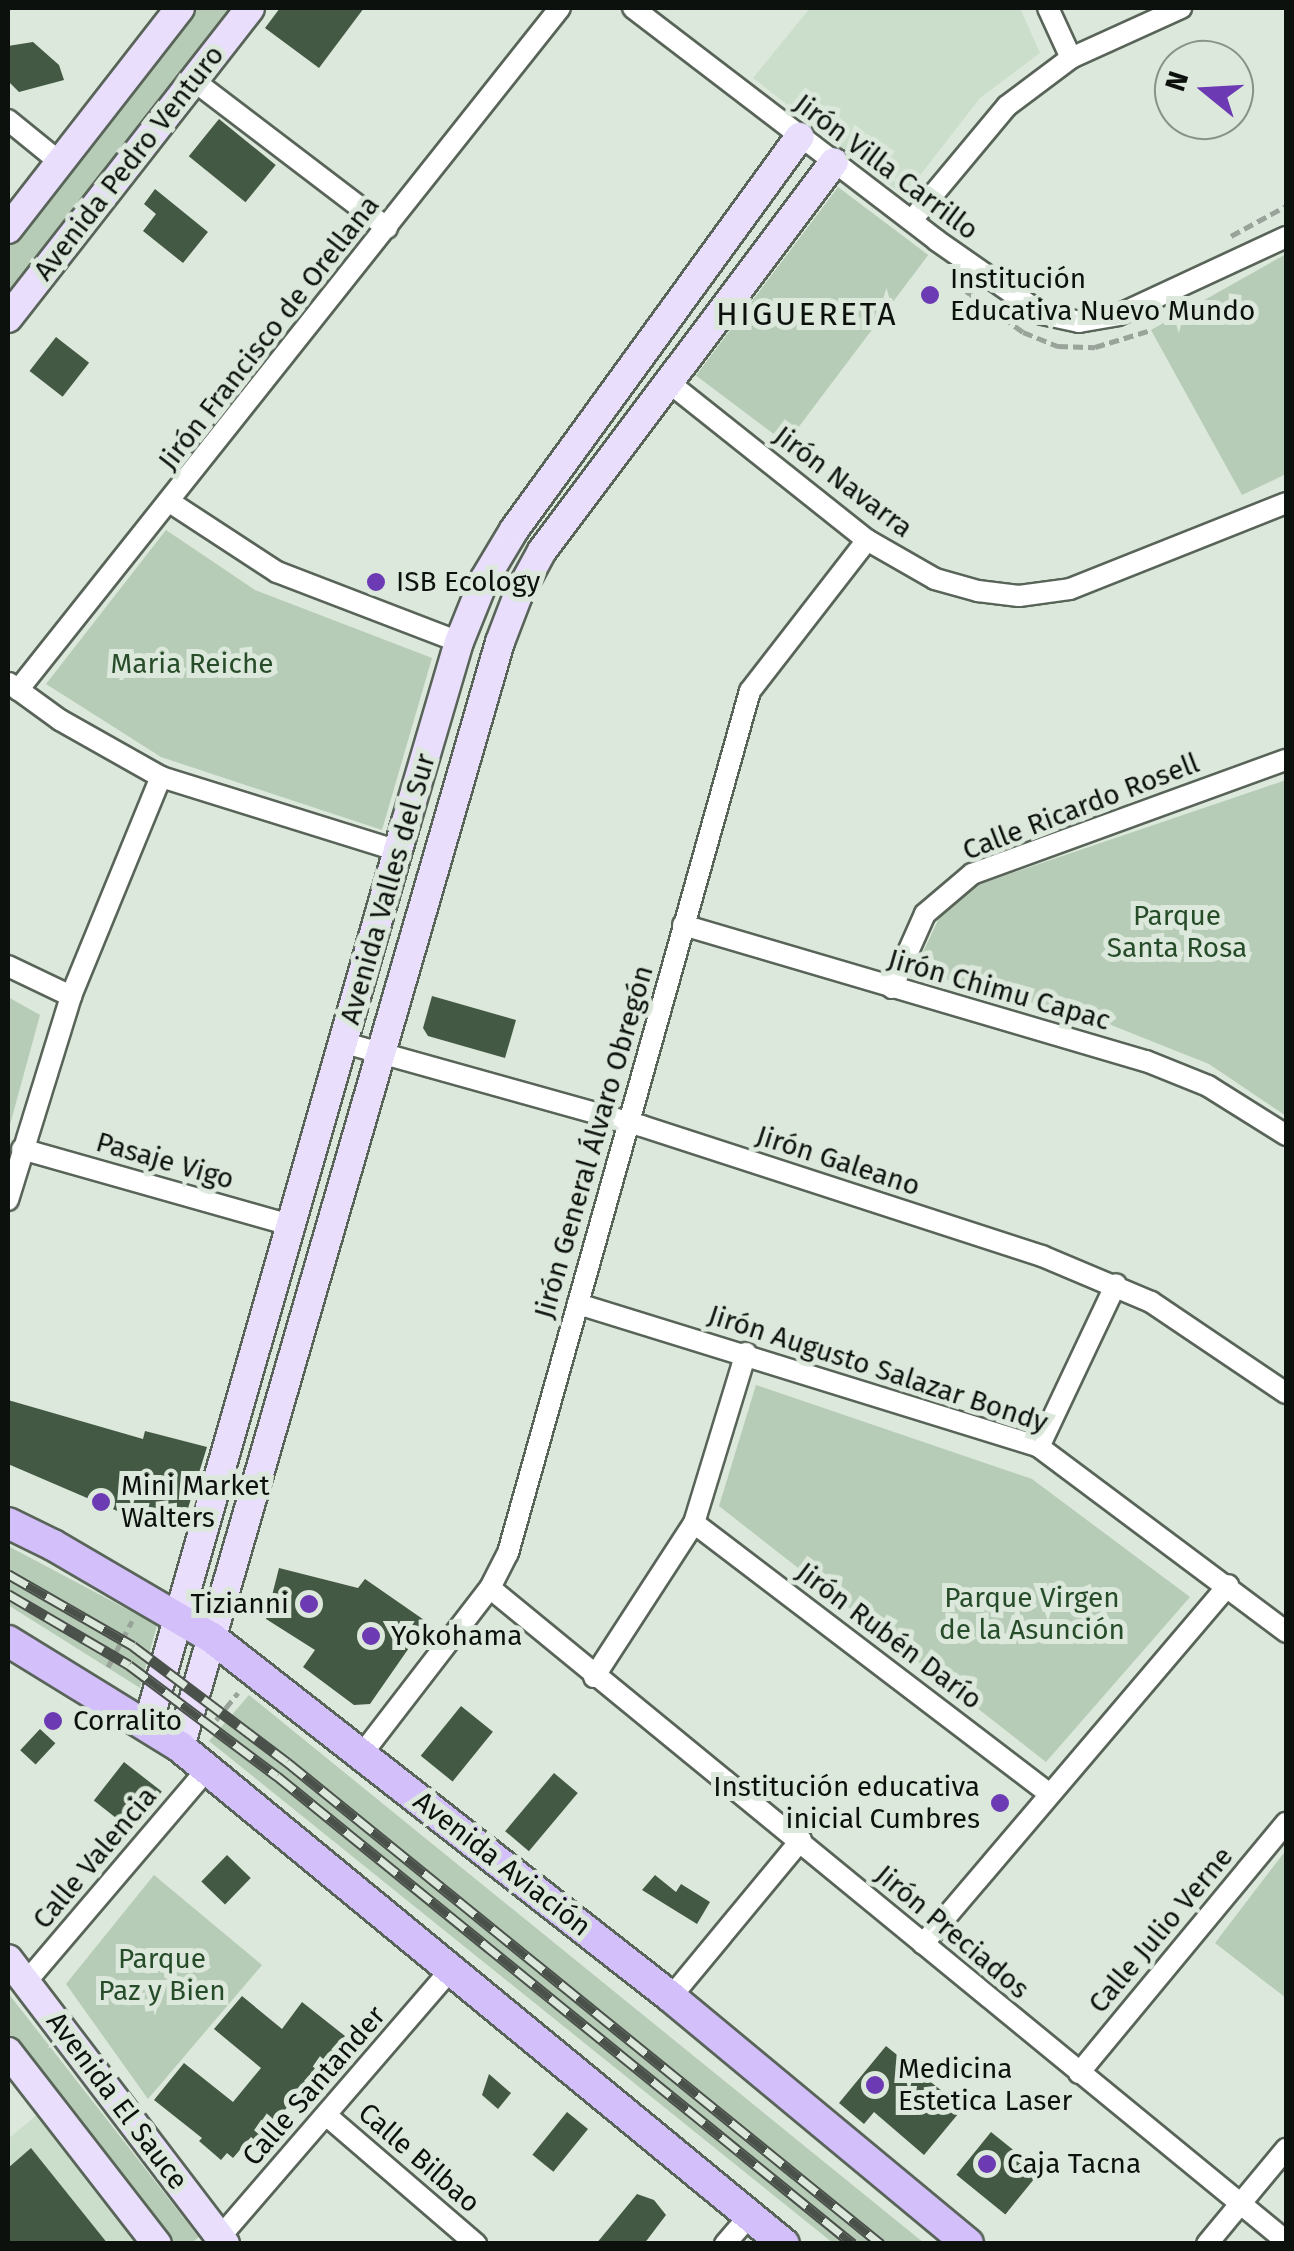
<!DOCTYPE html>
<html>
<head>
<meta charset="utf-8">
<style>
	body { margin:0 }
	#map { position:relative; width:1294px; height:2251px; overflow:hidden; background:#dbe8db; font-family:"Fira Sans",sans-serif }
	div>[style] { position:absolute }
	.built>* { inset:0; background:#cbdecb }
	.green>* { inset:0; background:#b7ccb7; transform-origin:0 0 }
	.building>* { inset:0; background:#445944; transform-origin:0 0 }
	.path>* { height:5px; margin-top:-2.5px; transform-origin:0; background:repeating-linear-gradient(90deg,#99a399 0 10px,transparent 0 15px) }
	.roads { filter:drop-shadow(2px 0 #596459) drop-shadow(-2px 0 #596459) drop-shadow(0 2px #596459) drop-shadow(0 -2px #596459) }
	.street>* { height:20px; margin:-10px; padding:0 10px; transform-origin:10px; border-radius:10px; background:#fff }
	.secondary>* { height:28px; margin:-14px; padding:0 14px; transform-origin:14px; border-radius:14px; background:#e9dffc }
	.primary>* { height:30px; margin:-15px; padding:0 15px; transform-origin:15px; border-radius:15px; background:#d3bff9 }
	.rail>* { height:11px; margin-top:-5.5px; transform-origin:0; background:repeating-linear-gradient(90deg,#dbe8db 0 22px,#4a504a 0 44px); box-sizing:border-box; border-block:2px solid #4a504a }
	.dots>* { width:28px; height:28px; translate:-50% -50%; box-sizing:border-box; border:5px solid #dbe8db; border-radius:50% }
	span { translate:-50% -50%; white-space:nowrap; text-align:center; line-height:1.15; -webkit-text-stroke:10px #dbe8db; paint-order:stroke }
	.street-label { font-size:28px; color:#0d110d }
	.poi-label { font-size:28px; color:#0d110d }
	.left { translate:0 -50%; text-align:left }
	.right { translate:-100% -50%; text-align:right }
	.park-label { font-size:28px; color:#274c29 }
	.quarter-label { font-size:32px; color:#0d110d; letter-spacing:2.5px }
	.frame { position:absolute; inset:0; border:10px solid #0d110d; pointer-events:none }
	.north { position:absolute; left:1154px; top:40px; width:100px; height:100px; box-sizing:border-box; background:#dbe8db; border:2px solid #899289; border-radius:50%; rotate:288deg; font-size:28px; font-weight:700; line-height:40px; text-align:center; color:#0d110d }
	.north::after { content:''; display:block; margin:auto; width:35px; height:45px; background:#6c3ab2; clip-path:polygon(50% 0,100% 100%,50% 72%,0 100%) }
</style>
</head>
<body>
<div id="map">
	<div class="built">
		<i style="clip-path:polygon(810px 8px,1020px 8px,1040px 53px,980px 98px,904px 196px,753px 78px)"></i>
		<i style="clip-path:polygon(39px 2113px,140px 2243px,8px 2244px,8px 2139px)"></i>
	</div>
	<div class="green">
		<i style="clip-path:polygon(186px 8px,243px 8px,8px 307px,8px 238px)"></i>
		<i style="left:838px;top:187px;width:113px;height:236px;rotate:37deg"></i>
		<i style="clip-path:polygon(1286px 254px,1286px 474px,1242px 495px,1151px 330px)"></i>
		<i style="clip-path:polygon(166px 530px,255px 590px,432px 658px,382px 830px,161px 757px,46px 684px)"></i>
		<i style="clip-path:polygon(1286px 780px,1286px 1116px,1209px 1064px,1101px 1021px,914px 971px,942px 912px,974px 886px)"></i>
		<i style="clip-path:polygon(8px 997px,40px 1015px,8px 1132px)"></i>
		<i style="clip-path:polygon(756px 1385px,1032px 1479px,1190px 1597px,1046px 1762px,719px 1506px)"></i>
		<i style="clip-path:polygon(8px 1546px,157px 1625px,140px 1688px,8px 1605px)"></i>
		<i style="clip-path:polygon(249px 1695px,924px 2243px,833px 2243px,209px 1741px)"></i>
		<i style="clip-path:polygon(1286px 1850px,1286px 1998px,1215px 1943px)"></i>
		<i style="clip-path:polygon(154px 1875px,262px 1965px,148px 2099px,66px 1984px)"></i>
		<i style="left:8px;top:1993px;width:310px;height:31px;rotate:52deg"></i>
	</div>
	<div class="building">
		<i style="clip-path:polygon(280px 8px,364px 8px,319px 68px,265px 28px)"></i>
		<i style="clip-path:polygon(33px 42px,59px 65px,64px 80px,19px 92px,8px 81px,8px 46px)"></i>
		<i style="left:219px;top:119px;width:73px;height:48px;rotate:39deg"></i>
		<i style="clip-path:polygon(155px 189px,208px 232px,183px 263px,143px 231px,156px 214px,144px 204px)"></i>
		<i style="left:56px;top:337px;width:42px;height:43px;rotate:38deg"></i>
		<i style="clip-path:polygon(432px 996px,516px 1020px,505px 1058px,428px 1036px,423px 1028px)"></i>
		<i style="clip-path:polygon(8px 1400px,143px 1439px,145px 1431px,207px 1447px,185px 1518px,161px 1511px,158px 1523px,122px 1513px,8px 1464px)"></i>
		<i style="clip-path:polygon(279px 1568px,358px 1588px,365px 1579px,427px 1622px,370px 1704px,354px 1705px,303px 1667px,315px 1650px,266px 1619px)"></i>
		<i style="left:461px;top:1706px;width:41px;height:64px;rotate:39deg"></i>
		<i style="left:40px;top:1729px;width:21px;height:29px;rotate:43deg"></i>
		<i style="left:124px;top:1762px;width:48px;height:49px;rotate:38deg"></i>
		<i style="left:554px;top:1773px;width:31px;height:76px;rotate:40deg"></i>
		<i style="left:227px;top:1855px;width:33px;height:37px;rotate:44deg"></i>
		<i style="clip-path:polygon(655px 1875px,676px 1892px,681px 1884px,710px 1902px,697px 1924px,642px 1890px)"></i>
		<i style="clip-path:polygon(242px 1996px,282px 2029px,302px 2002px,345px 2036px,258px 2143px,251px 2137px,233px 2158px,227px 2153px,221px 2160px,199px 2141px,202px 2138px,154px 2100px,184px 2063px,233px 2102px,261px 2068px,214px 2029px)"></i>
		<i style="clip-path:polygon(886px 2046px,963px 2108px,924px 2155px,874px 2112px,864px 2124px,839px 2103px)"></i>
		<i style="clip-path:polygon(489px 2074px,511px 2093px,498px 2109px,482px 2095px)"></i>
		<i style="left:567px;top:2112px;width:27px;height:55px;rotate:39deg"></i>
		<i style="left:991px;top:2132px;width:63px;height:55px;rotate:39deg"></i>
		<i style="clip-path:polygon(31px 2148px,108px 2244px,8px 2244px,8px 2168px)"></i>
		<i style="clip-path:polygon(637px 2194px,654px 2200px,666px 2215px,644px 2244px,596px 2244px)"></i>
	</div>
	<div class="path">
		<i style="left:1231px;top:236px;width:63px;rotate:-28.6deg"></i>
		<i style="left:966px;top:291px;width:70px;rotate:35.7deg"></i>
		<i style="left:1023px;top:332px;width:38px;rotate:22deg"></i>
		<i style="left:1058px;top:346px;width:37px;rotate:2deg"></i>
		<i style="left:1095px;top:347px;width:59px;rotate:-16.9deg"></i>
		<i style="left:108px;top:1667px;width:52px;rotate:-62.4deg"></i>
		<i style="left:216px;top:1720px;width:35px;rotate:-51deg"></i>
	</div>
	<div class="roads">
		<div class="street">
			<i style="left:633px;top:8px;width:382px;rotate:37.4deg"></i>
			<i style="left:936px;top:240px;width:129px;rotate:34.9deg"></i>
			<i style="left:1042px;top:314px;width:38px;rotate:12deg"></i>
			<i style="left:1079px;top:322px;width:40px;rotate:-10deg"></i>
			<i style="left:1118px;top:315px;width:185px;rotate:-24.9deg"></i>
			<i style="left:1048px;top:8px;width:55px;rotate:65.3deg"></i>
			<i style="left:193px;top:80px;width:244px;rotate:37.3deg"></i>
			<i style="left:8px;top:120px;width:68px;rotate:39.1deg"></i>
			<i style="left:912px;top:220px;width:148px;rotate:-50.2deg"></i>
			<i style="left:1007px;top:106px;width:80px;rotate:-36.9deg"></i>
			<i style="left:1071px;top:58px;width:121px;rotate:-24.4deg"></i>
			<i style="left:667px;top:381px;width:256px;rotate:38.5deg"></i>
			<i style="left:867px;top:540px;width:78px;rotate:29.8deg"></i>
			<i style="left:935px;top:579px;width:45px;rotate:15.6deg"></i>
			<i style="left:978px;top:591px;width:41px;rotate:7deg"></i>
			<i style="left:1019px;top:596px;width:51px;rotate:-7.8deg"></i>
			<i style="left:1070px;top:589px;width:232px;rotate:-21.7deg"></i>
			<i style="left:170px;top:502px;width:128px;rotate:33.2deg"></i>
			<i style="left:277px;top:572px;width:195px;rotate:21deg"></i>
			<i style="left:9px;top:683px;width:63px;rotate:36deg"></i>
			<i style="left:60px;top:720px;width:116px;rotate:29.4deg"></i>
			<i style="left:161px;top:777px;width:248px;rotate:17.3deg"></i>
			<i style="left:18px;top:690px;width:871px;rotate:-51.53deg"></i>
			<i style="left:683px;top:925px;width:483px;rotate:16.4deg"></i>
			<i style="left:1146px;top:1061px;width:67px;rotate:22deg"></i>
			<i style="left:1208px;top:1086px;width:92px;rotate:32.1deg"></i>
			<i style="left:8px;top:966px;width:70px;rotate:25.5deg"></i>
			<i style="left:892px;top:988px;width:81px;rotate:-66deg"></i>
			<i style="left:925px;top:914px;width:62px;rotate:-40.4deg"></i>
			<i style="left:972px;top:874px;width:334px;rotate:-20deg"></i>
			<i style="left:345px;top:1043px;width:308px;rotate:15.6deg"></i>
			<i style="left:642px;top:1126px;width:421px;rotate:18deg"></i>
			<i style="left:1042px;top:1256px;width:118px;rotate:22.9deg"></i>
			<i style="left:1151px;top:1302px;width:163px;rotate:34deg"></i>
			<i style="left:22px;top:1149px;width:283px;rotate:15.8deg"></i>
			<i style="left:8px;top:1200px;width:214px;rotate:-72.8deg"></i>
			<i style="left:71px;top:996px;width:237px;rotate:-67.7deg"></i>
			<i style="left:578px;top:1304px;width:483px;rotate:17.2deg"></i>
			<i style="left:1039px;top:1447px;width:309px;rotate:36.8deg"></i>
			<i style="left:1039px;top:1447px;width:180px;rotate:-64.7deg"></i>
			<i style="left:694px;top:1523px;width:447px;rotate:37.3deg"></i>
			<i style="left:490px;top:1588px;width:1030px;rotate:39.36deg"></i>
			<i style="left:594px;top:1677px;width:184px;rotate:-57deg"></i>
			<i style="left:694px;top:1523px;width:178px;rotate:-73deg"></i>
			<i style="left:362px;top:1754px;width:210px;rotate:-52.4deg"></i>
			<i style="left:490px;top:1588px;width:39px;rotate:-63deg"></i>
			<i style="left:508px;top:1553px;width:895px;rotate:-74.32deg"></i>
			<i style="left:750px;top:691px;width:191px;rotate:-52.2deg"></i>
			<i style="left:923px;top:1944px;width:471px;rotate:-49.6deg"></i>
			<i style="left:26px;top:1982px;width:280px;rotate:-49.6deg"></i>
			<i style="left:671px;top:1997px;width:204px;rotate:-50.4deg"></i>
			<i style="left:1079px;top:2073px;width:325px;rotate:-50.4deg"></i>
			<i style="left:326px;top:2115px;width:198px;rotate:40.7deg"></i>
			<i style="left:220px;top:2237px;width:352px;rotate:-49.2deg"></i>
			<i style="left:725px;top:2244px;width:37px;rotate:-49deg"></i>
			<i style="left:1207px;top:2244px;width:124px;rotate:-50.3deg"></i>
		</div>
		<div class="secondary">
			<i style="left:8px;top:229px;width:280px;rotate:-52.1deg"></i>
			<i style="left:8px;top:318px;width:393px;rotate:-52deg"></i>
			<i style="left:148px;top:1724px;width:938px;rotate:-74.04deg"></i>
			<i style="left:406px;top:822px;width:188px;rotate:-73.6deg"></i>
			<i style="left:459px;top:642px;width:67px;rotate:-68deg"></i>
			<i style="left:484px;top:580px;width:58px;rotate:-59deg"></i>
			<i style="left:514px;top:530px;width:486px;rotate:-54deg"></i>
			<i style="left:180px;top:1747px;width:1150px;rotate:-73.85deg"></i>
			<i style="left:500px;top:642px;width:50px;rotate:-69deg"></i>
			<i style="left:518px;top:595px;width:50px;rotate:-61.4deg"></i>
			<i style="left:542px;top:551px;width:486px;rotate:-53.1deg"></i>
			<i style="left:8px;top:1959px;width:358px;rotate:52.7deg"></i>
			<i style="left:8px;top:2052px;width:243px;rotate:52.2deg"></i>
		</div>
		<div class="primary">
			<i style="left:8px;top:1523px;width:50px;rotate:26.1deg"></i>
			<i style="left:53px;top:1545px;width:184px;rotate:30.3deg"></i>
			<i style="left:212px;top:1638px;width:583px;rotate:38.03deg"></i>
			<i style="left:671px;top:1997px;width:386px;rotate:39.7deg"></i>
			<i style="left:8px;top:1641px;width:202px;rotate:31.6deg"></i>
			<i style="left:180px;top:1747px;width:782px;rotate:39.45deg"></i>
		</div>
	</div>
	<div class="rail">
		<i style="left:8px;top:1574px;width:144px;rotate:29.9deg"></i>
		<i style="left:133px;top:1646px;width:193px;rotate:37deg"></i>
		<i style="left:287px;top:1762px;width:765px;rotate:39.06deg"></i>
		<i style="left:8px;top:1594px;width:140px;rotate:30.4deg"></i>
		<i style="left:129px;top:1665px;width:185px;rotate:36.9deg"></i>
		<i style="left:277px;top:1776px;width:742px;rotate:39.09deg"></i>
	</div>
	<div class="dots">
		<i style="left:930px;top:295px;background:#6c3ab2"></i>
		<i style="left:376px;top:582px;background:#6c3ab2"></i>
		<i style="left:101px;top:1502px;background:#6c3ab2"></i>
		<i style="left:309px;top:1604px;background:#6c3ab2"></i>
		<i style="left:371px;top:1636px;background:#6c3ab2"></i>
		<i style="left:53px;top:1721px;background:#6c3ab2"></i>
		<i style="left:1000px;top:1803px;background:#6c3ab2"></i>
		<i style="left:875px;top:2085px;background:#6c3ab2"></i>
		<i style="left:987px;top:2164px;background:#6c3ab2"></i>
	</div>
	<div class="street-label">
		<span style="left:129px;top:163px;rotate:-52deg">Avenida Pedro Venturo</span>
		<span style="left:886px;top:167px;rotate:37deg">Jirón Villa Carrillo</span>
		<span style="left:269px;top:333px;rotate:-52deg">Jirón Francisco de Orellana</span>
		<span style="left:843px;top:482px;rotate:37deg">Jirón Navarra</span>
		<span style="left:1081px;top:807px;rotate:-21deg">Calle Ricardo Rosell</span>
		<span style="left:388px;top:889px;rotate:-74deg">Avenida Valles del Sur</span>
		<span style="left:999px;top:990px;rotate:16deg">Jirón Chimu Capac</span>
		<span style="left:594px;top:1142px;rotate:-74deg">Jirón General Álvaro Obregón</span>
		<span style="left:165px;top:1161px;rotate:16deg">Pasaje Vigo</span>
		<span style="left:838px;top:1161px;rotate:18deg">Jirón Galeano</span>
		<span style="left:878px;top:1369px;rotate:18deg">Jirón Augusto Salazar Bondy</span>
		<span style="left:889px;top:1636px;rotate:37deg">Jirón Rubén Darío</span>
		<span style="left:95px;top:1858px;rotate:-50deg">Calle Valencia</span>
		<span style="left:502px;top:1864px;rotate:38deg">Avenida Aviación</span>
		<span style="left:1161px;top:1930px;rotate:-50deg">Calle Julio Verne</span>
		<span style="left:952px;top:1932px;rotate:40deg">Jirón Preciados</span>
		<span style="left:314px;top:2086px;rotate:-49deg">Calle Santander</span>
		<span style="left:117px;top:2101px;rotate:53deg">Avenida El Sauce</span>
		<span style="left:419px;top:2158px;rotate:41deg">Calle Bilbao</span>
	</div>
	<div class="poi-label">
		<span class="left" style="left:950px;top:295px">Institución<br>Educativa Nuevo Mundo</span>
		<span class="left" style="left:396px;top:582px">ISB Ecology</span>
		<span class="left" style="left:121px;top:1502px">Mini Market<br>Walters</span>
		<span class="right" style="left:289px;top:1604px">Tizianni</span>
		<span class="left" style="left:391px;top:1636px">Yokohama</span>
		<span class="left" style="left:73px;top:1721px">Corralito</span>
		<span class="right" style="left:980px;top:1803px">Institución educativa<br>inicial Cumbres</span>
		<span class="left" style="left:898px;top:2085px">Medicina<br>Estetica Laser</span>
		<span class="left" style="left:1007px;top:2164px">Caja Tacna</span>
	</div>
	<div class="park-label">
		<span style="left:192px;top:664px">Maria Reiche</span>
		<span style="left:1177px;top:932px">Parque<br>Santa Rosa</span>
		<span style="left:1032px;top:1614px">Parque Virgen<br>de la Asunción</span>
		<span style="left:162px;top:1975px">Parque<br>Paz y Bien</span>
	</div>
	<div class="quarter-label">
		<span style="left:807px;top:314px">HIGUERETA</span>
	</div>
	<div class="frame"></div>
	<div class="north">N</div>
</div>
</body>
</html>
